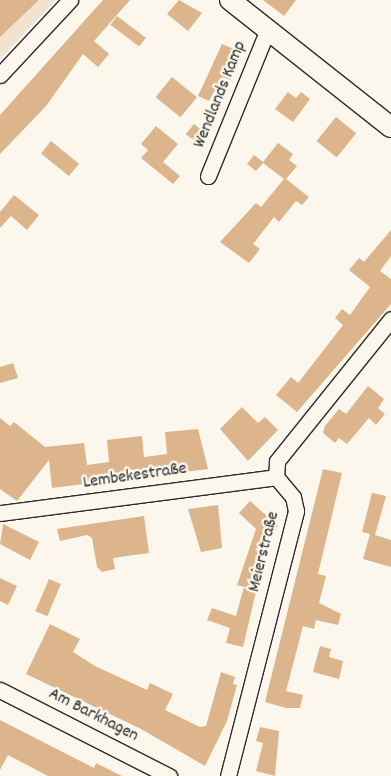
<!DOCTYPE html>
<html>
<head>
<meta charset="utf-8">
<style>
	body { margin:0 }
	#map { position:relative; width:391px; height:776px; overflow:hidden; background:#fbf7ec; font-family:Dekko,sans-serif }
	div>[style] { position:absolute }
	.built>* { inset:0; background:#f2e3d0 }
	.building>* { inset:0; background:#dcb58d; transform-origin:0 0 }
	.roads { filter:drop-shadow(1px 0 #2b2b2b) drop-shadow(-1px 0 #2b2b2b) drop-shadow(0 1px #2b2b2b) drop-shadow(0 -1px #2b2b2b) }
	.minor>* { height:15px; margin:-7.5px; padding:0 7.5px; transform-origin:7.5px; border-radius:7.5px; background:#fbf7ec }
	.major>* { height:20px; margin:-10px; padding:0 10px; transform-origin:10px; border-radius:10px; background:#fbf7ec }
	span { translate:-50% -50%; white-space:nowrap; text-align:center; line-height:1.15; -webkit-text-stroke:5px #fbf7ec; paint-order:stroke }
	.street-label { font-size:18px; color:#2b2b2b }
</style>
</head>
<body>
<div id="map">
	<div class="built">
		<i style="clip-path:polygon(0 0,56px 0,0 59px)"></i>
	</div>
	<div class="building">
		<i style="clip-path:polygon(0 0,39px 0,0 37px)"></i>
		<i style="clip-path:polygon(103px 0,130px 0,94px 41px,109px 54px,98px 67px,83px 54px,46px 106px,0 154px,0 115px)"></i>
		<i style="clip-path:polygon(179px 0,202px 13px,188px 31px,167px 14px)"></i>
		<i style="clip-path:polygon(263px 0,296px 0,284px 16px)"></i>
		<i style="left:117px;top:16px;width:36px;height:11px;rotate:37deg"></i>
		<i style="clip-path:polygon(222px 44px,234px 49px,230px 58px,238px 61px,230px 80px,222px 77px,209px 101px,198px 96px)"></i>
		<i style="left:172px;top:77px;width:32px;height:26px;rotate:39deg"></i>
		<i style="clip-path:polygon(288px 92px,296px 98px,301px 92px,310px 99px,293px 122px,275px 109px)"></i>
		<i style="left:336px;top:117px;width:26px;height:31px;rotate:39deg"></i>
		<i style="left:194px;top:124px;width:14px;height:13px;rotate:39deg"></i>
		<i style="clip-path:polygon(156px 126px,178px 144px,163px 162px,180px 176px,173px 184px,141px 158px,148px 150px,154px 155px,141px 144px)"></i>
		<i style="left:51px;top:141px;width:36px;height:16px;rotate:39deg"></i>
		<i style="clip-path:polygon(278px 143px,293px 154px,289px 160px,297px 166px,286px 179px,309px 197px,302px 205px,296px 201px,279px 222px,274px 217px,253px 244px,260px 249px,249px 263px,220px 242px,256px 203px,261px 207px,284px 179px,263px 163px,256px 171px,247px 164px,254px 155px,263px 162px)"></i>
		<i style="clip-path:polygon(14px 195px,39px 215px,27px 230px,11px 216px,0 228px,0 212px)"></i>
		<i style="clip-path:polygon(391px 230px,391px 256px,380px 271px,391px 279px,391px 304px,297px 412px,276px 395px,291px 377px,298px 383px,343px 325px,335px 318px,342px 309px,350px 315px,370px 287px,349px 270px,359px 258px,364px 262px)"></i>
		<i style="clip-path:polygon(13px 363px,18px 378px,0 383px,0 367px)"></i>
		<i style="clip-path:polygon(368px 386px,384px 399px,378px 408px,385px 414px,376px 425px,369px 418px,347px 444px,339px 438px,335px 443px,323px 433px,325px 426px,339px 409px,346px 414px)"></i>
		<i style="clip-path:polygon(242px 407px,258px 423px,265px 417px,278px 430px,248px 461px,220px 429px)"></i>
		<i style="clip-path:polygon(0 418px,10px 426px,14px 422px,45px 447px,84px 443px,87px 465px,109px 462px,107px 440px,142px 436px,144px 457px,167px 454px,165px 432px,198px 429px,208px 469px,52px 488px,49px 460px,17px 501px,0 489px)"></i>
		<i style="clip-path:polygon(323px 469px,342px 473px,318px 574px,326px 576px,319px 603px,341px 614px,338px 625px,316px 620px,314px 629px,303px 626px,286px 691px,303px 695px,300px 708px,286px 708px,265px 702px)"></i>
		<i style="clip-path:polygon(372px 493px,386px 496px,375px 535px,391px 540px,391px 567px,363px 559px,370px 534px,362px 532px)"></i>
		<i style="clip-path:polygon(250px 501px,278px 526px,255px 550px,265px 553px,243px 647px,226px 643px,230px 628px,207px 620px,212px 608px,236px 616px,244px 587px,237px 585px,256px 529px,239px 513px)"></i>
		<i style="clip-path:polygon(218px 505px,222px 548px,201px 552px,188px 509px)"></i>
		<i style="clip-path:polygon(144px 516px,149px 553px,113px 558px,115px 569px,102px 572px,97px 567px,92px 538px,87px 535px,60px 541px,57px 529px)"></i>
		<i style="clip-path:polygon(3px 524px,39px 542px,30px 560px,0 544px)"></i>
		<i style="clip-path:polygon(0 578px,17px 586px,8px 605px,0 601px)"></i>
		<i style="left:49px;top:579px;width:13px;height:35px;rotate:23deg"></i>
		<i style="clip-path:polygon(50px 624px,80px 639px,73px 652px,95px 666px,147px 690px,150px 683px,173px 694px,165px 710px,200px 727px,206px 726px,221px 672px,235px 677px,233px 684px,237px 685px,227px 721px,205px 766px,141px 729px,26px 674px)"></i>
		<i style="clip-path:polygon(320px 646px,331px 649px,329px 657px,343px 661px,339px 679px,313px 672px)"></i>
		<i style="clip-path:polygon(0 720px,94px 768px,96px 763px,122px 776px,48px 776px,8px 755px,0 770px)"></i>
		<i style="clip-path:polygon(260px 727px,279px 731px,275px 776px,256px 771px,263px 743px,256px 741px)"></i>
	</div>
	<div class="roads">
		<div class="minor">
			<i style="left:0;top:75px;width:103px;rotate:-47deg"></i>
			<i style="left:208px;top:176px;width:159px;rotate:-67.8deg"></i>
			<i style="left:0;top:513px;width:278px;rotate:-7.4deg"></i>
			<i style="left:0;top:690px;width:190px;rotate:27deg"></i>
			<i style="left:228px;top:776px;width:274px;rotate:-75.6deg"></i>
			<i style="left:296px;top:511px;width:14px;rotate:-102deg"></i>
			<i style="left:293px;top:497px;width:26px;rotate:-130deg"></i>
			<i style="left:276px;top:477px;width:16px;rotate:-86deg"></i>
			<i style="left:277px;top:461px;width:182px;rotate:-51.2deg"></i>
		</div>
		<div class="major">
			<i style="left:230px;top:0;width:205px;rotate:38.3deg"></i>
		</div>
	</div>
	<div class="street-label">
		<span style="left:221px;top:95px;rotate:-68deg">Wendlands Kamp</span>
		<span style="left:135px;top:477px;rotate:-8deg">Lembekestraße</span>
		<span style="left:265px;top:552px;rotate:-76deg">Meierstraße</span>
		<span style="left:93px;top:716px;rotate:27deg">Am Barkhagen</span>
	</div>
</div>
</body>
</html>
